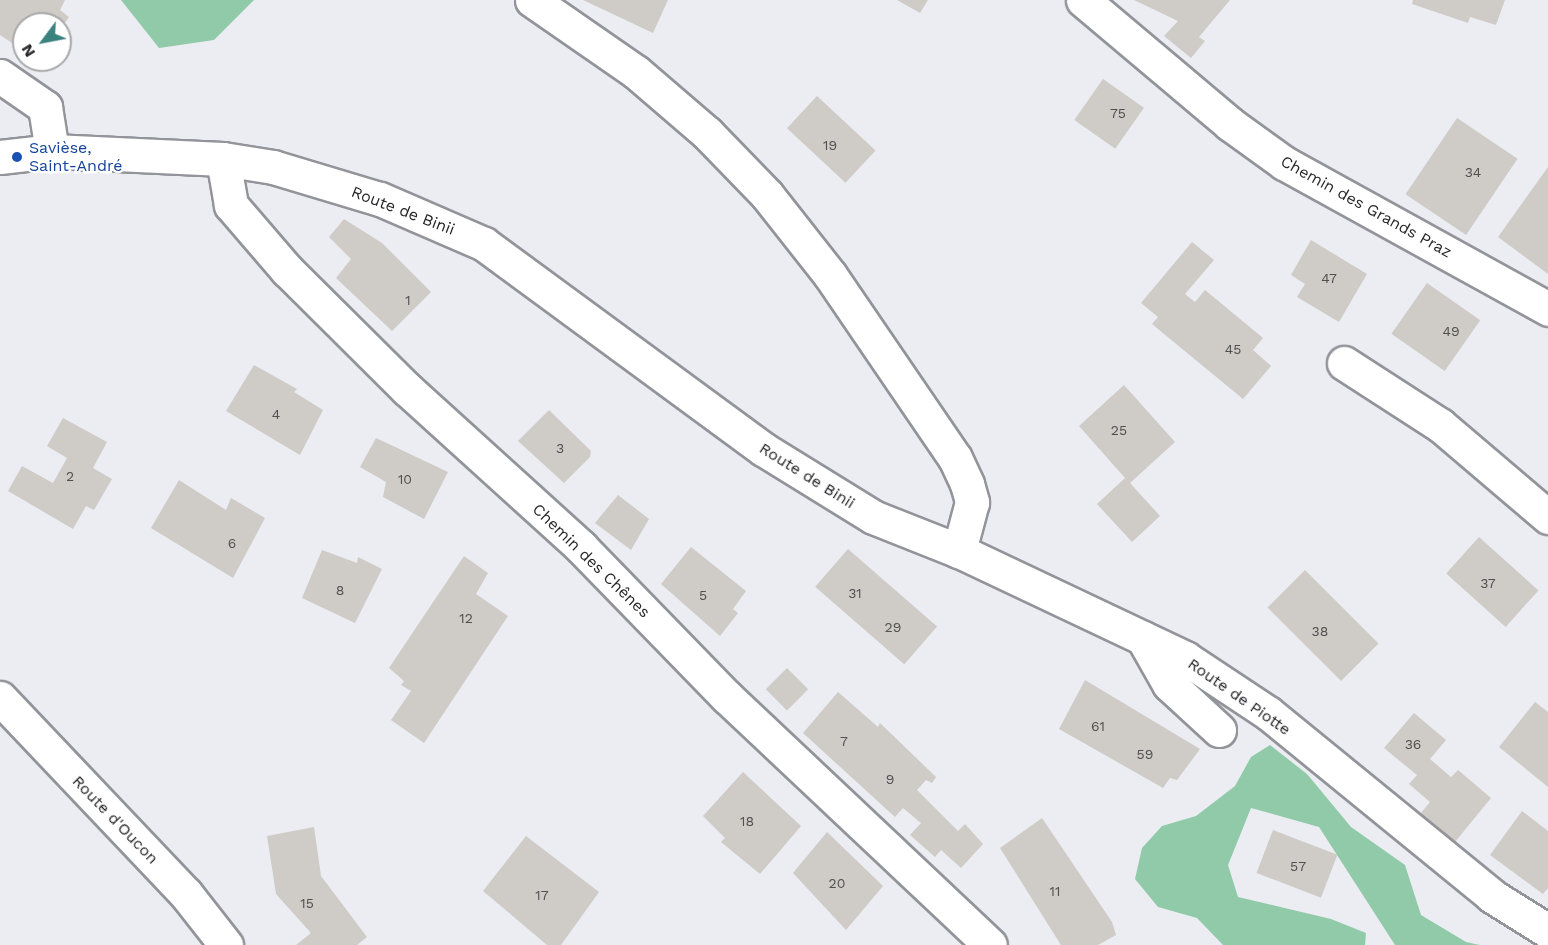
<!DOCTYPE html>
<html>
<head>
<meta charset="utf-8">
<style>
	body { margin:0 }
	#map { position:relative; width:1548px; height:945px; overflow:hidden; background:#ebedf3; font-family:"Work Sans",sans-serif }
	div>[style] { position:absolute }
	.forest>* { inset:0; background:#90caa8 }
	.building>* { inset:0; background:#cfcbc6; transform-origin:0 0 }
	.roads { filter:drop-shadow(2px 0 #93949a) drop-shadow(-2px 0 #93949a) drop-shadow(0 2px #93949a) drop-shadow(0 -2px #93949a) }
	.minor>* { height:33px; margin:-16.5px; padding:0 16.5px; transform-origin:16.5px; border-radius:16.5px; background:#fff }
	.dots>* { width:16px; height:16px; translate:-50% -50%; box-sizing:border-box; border:3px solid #fff; border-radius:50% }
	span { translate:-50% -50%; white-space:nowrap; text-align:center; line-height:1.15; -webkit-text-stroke:4.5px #fff; paint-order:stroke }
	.number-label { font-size:14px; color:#515051 }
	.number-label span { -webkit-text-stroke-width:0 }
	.transit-label { font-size:16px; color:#164399 }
	.left { translate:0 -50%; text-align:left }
	.street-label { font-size:16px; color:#27272a }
	.north { position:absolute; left:12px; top:12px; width:60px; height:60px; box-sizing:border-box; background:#fff; border:2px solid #a9a9aa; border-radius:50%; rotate:238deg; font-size:16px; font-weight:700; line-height:24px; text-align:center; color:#27272a }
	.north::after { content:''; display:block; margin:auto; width:21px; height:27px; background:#3a8280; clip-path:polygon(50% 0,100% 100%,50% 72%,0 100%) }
</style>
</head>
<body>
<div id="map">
	<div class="forest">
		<i style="clip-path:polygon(121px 0,254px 0,214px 40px,159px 48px)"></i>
		<i style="clip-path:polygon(1270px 745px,1307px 774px,1351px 827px,1405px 865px,1421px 915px,1466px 942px,1480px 945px,1395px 945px,1319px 827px,1251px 808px,1228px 865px,1238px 897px,1331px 919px,1366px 933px,1365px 945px,1223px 945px,1197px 918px,1158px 907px,1135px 879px,1142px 848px,1162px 826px,1196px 816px,1235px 786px,1251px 757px)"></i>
	</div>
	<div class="building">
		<i style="clip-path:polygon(0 0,65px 0,60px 10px,69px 17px,60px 30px,60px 24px,24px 24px,24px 51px,0 35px)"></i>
		<i style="clip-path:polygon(583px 0,668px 0,653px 33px)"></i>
		<i style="clip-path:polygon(897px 0,928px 0,920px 13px)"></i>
		<i style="clip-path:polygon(1134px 0,1230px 0,1199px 37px,1205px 41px,1191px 58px,1164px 36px,1178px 21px)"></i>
		<i style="clip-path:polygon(1413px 0,1505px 0,1496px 25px,1470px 17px,1468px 23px,1412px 4px)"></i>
		<i style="left:1103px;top:79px;width:50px;height:50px;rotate:35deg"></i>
		<i style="left:817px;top:96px;width:80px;height:44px;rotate:43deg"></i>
		<i style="left:1457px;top:118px;width:73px;height:92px;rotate:34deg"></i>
		<i style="clip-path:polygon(1548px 167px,1548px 274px,1498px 237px)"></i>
		<i style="clip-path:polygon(344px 219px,382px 243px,431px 292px,392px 331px,336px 278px,351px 259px,329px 237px)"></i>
		<i style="clip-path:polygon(1311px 240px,1367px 274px,1339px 322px,1297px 297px,1305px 284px,1291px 275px)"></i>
		<i style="clip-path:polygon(1192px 242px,1214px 260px,1185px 294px,1195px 302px,1205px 290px,1263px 338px,1253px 350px,1271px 366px,1243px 399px,1152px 324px,1158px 317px,1141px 303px)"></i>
		<i style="left:1427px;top:283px;width:65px;height:62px;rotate:35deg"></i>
		<i style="clip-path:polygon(254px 365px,297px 389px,294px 392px,323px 410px,300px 455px,226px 411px)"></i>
		<i style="clip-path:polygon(1124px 385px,1175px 442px,1130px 483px,1160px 516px,1132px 542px,1097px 504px,1125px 478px,1079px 426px)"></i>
		<i style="clip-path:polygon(549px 410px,591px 451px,590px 457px,564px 483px,518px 441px)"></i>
		<i style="clip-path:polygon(63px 418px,107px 442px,93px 468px,112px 479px,94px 510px,86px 506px,73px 529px,8px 491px,22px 466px,53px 483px,67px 458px,47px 446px)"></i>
		<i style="clip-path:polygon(376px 438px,448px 472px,424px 519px,383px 497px,386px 482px,360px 467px)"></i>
		<i style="clip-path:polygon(179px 480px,226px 510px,231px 498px,265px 518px,233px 578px,151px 528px)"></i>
		<i style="clip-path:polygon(618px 495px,649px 519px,631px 550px,595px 523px)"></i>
		<i style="left:1479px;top:537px;width:80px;height:49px;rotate:42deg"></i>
		<i style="clip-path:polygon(691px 547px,746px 591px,733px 609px,738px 613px,720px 636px,661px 584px)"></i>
		<i style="left:848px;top:549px;width:118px;height:50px;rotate:41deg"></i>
		<i style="clip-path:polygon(322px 550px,357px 563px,358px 557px,382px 569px,355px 623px,302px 598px)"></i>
		<i style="clip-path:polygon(464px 556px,488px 573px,476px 594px,508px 616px,424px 743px,391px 720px,411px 691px,401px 685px,404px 681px,389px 668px)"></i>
		<i style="left:1305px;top:570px;width:104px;height:53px;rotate:45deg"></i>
		<i style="left:787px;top:668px;width:30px;height:30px;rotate:45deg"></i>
		<i style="clip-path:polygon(1085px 680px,1200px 749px,1177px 780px,1170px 778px,1163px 788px,1059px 729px)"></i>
		<i style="clip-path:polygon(838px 692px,878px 727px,880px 723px,936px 777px,932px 783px,926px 780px,917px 790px,958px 831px,965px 824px,983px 844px,961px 868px,941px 850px,935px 857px,910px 835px,921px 823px,903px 808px,895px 817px,803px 733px)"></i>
		<i style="clip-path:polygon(1535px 702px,1548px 712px,1548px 787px,1499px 747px)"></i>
		<i style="clip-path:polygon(1414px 713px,1446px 740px,1430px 759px,1451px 777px,1458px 770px,1491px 798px,1455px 842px,1421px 813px,1430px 802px,1409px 784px,1417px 775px,1384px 748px)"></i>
		<i style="clip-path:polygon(743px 772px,801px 826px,760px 874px,721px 842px,725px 838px,703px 816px)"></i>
		<i style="clip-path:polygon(1522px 811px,1548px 831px,1548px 888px,1543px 894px,1490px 855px)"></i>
		<i style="clip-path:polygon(1042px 818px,1112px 922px,1116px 935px,1098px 945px,1061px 945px,1000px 848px)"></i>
		<i style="clip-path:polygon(314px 827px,321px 876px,367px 937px,357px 945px,296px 945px,311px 933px,276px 894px,267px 836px)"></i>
		<i style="left:1273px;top:830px;width:69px;height:46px;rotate:21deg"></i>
		<i style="clip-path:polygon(827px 832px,883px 886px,846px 930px,793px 873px)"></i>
		<i style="clip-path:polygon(526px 836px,599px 892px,561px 945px,547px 945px,483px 891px)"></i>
	</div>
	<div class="roads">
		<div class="minor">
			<i style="left:532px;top:0;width:126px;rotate:34.7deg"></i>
			<i style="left:636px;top:72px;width:94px;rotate:40.7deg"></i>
			<i style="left:707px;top:133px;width:86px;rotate:45.9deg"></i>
			<i style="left:767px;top:195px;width:102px;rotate:51.8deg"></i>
			<i style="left:830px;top:275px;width:222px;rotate:55.7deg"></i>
			<i style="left:955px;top:458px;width:29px;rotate:65deg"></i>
			<i style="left:967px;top:484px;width:19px;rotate:74deg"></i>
			<i style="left:972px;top:502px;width:51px;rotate:104.9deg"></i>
			<i style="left:1083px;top:0;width:192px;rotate:40.1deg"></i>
			<i style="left:1230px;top:124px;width:67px;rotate:35.8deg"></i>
			<i style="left:1284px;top:163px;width:302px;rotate:28.9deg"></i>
			<i style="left:0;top:76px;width:55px;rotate:34.6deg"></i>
			<i style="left:45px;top:107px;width:45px;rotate:81deg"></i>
			<i style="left:0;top:157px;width:52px;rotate:-6.6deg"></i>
			<i style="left:52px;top:151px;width:171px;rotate:2.7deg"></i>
			<i style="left:223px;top:159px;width:51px;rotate:9.1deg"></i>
			<i style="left:273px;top:167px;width:112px;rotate:16.7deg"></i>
			<i style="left:380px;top:199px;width:113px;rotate:23.4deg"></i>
			<i style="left:484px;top:244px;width:346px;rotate:36.3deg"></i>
			<i style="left:763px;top:449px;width:129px;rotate:31.7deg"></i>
			<i style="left:873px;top:517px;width:92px;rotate:21.6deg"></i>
			<i style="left:959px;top:551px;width:250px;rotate:25.3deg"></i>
			<i style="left:1185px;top:658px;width:100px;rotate:33.5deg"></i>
			<i style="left:1268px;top:713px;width:289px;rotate:39.2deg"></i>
			<i style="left:1492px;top:896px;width:66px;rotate:32deg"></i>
			<i style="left:223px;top:159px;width:47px;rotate:80.1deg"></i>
			<i style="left:231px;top:205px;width:86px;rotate:49.3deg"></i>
			<i style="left:287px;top:270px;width:169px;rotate:44.8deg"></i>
			<i style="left:407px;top:389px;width:235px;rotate:42.2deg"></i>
			<i style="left:581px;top:547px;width:209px;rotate:45.8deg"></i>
			<i style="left:727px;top:697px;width:361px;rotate:43.3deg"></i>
			<i style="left:1344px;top:363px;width:114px;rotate:32.9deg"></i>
			<i style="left:1440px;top:425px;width:142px;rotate:40.4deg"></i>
			<i style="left:1143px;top:638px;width:53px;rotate:60.5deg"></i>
			<i style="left:1169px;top:684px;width:68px;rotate:42.6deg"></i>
			<i style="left:0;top:698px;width:270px;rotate:46.5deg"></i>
			<i style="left:186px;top:894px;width:65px;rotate:51.9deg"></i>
		</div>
	</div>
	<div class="dots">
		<i style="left:17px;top:157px;background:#1a4fb4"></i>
	</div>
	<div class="number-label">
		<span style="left:1118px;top:113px">75</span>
		<span style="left:830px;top:145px">19</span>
		<span style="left:1473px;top:172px">34</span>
		<span style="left:1329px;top:278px">47</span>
		<span style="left:408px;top:300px">1</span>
		<span style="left:1451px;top:331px">49</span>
		<span style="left:1233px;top:349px">45</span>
		<span style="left:276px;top:414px">4</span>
		<span style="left:1119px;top:430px">25</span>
		<span style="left:560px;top:448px">3</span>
		<span style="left:70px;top:476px">2</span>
		<span style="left:405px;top:479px">10</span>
		<span style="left:232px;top:543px">6</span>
		<span style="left:1488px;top:583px">37</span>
		<span style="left:340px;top:590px">8</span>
		<span style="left:855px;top:593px">31</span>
		<span style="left:703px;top:595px">5</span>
		<span style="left:466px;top:618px">12</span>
		<span style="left:893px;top:627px">29</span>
		<span style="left:1320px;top:631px">38</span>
		<span style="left:1098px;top:726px">61</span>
		<span style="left:844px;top:741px">7</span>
		<span style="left:1413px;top:744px">36</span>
		<span style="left:1145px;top:754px">59</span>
		<span style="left:890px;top:779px">9</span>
		<span style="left:747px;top:821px">18</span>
		<span style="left:1298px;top:866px">57</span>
		<span style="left:837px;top:883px">20</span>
		<span style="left:1055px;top:891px">11</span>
		<span style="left:542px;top:895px">17</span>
		<span style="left:307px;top:903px">15</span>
	</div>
	<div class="transit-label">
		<span class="left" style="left:29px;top:157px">Savièse,<br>Saint-André</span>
	</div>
	<div class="street-label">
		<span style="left:1366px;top:207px;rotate:29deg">Chemin des Grands Praz</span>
		<span style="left:403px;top:211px;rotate:21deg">Route de Binii</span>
		<span style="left:807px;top:476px;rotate:32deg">Route de Binii</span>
		<span style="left:591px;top:561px;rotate:44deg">Chemin des Chênes</span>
		<span style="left:1239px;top:697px;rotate:35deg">Route de Piotte</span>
		<span style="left:115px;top:820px;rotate:46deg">Route d'Oucon</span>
	</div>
	<div class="north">N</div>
</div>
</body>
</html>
